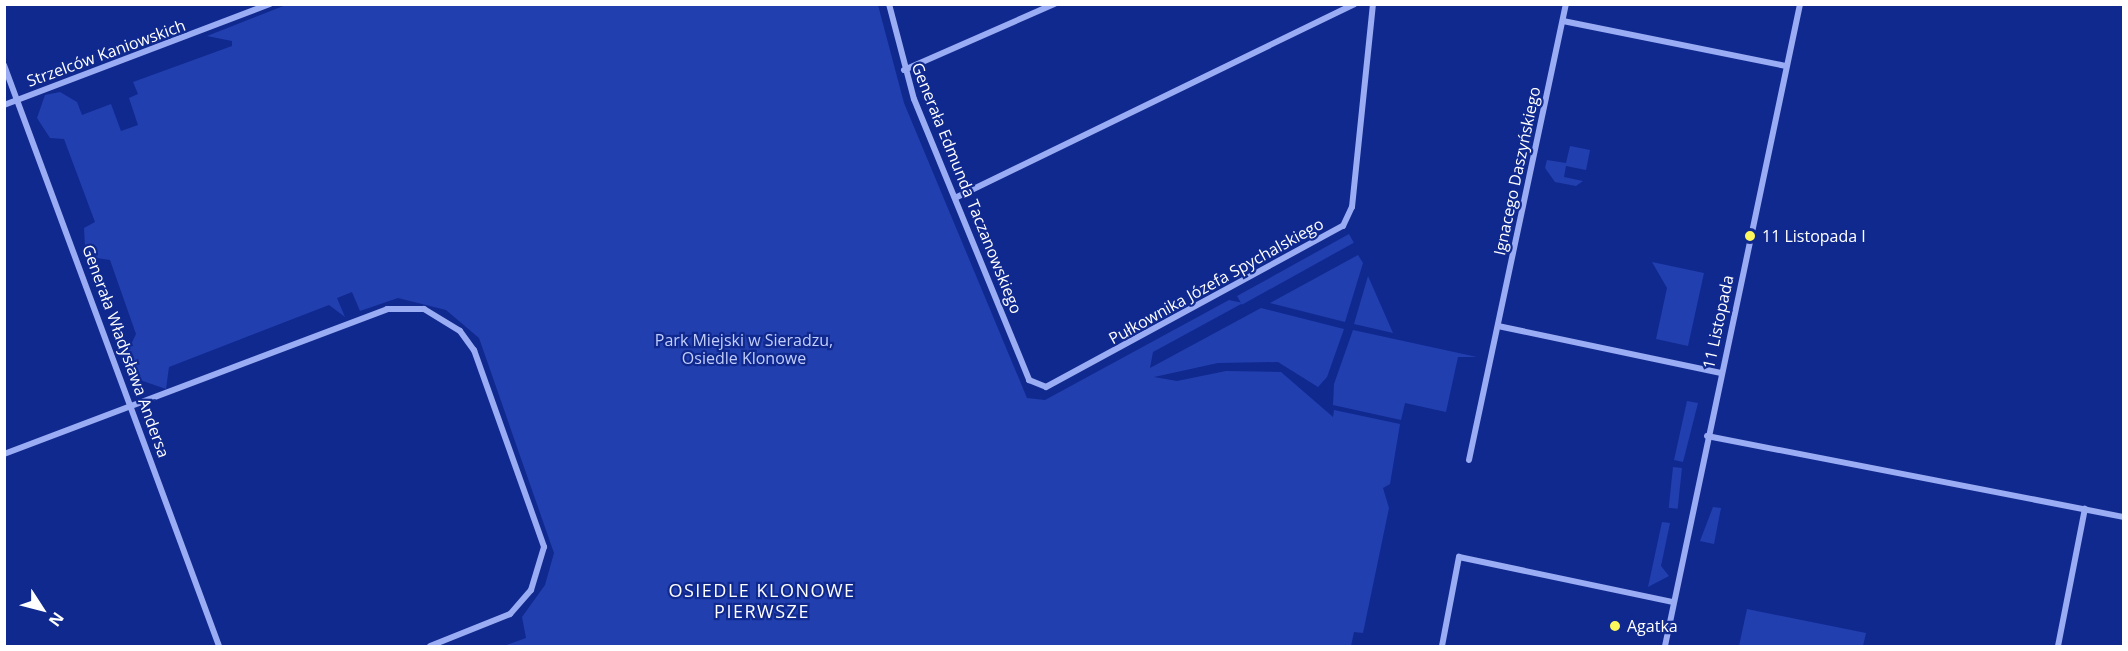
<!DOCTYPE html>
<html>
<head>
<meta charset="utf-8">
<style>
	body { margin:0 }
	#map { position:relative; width:2128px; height:651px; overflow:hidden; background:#10298f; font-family:"Open Sans",sans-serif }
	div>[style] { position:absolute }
	.green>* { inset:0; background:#223faf; transform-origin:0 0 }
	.street>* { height:6px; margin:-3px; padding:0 3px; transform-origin:3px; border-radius:3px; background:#9aacf3 }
	.dots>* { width:16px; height:16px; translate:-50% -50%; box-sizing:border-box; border:3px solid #10298f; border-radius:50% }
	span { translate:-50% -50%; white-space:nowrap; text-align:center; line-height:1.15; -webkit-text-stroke:4.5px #10298f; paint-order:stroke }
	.street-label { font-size:16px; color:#fff }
	.poi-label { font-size:16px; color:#fff }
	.left { translate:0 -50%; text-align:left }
	.park-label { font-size:16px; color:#c2cefd }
	.neighbourhood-label { font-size:18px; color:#fff; letter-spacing:1.5px }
	.frame { position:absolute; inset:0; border:6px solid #fff; pointer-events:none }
	.north { position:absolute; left:12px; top:579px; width:60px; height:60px; -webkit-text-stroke:4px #10298f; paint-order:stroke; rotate:126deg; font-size:16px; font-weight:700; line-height:24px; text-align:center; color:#fff }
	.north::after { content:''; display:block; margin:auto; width:21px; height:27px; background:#fff; clip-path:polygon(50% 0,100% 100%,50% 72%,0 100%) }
</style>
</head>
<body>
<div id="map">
	<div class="green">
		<i style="clip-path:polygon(286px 5px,878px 5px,904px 103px,1027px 398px,1045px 400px,1229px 300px,1243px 303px,1153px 352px,1150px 368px,1261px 308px,1344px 329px,1327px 377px,1318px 387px,1278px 362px,1218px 363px,1154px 377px,1177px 381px,1226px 371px,1281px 372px,1333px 417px,1334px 410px,1400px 424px,1390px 484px,1383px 488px,1389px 508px,1363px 633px,1354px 632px,1351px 646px,504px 646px,526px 638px,522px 617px,545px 585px,554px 553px,479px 338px,446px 310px,398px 298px,360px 311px,352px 292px,337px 298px,345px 317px,329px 305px,169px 367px,166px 389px,137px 379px,126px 367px,125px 357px,136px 334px,110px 260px,90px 257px,85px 247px,84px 228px,95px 222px,64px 139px,50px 138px,37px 118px,45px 95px,60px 92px,77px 102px,82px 115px,111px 104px,121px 131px,138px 125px,129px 98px,138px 94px,133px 82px,232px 46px,232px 41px,207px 36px)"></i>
		<i style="clip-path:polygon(1570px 146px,1590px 150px,1586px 170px,1566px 166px,1564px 177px,1583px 181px,1576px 186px,1555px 182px,1545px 168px,1547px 160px,1566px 163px)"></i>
		<i style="left:1349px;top:234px;width:10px;height:128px;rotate:61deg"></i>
		<i style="clip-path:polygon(1358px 255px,1363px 263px,1345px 322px,1270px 303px)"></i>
		<i style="clip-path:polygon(1652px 262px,1704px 273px,1688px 346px,1656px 339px,1667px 288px)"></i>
		<i style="clip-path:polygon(1368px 276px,1393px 333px,1354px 324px)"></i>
		<i style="clip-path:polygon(1353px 330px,1477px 357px,1458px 357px,1446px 412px,1405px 403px,1401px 420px,1333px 405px,1334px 384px)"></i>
		<i style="clip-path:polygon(1687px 401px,1698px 403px,1683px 462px,1674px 460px)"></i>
		<i style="left:1673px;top:467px;width:9px;height:41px;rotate:6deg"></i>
		<i style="clip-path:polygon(1713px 507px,1721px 508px,1714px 544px,1700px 541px)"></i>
		<i style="clip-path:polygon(1662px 522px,1670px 523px,1661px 566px,1669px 576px,1648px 587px)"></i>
		<i style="clip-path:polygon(1747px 609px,1866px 633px,1863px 646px,1739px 646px)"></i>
	</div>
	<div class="street">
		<i style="left:889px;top:4px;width:98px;rotate:75.3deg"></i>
		<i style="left:914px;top:99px;width:304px;rotate:67.7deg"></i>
		<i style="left:1029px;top:380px;width:18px;rotate:22deg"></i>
		<i style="left:1046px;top:387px;width:338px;rotate:-28.5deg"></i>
		<i style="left:1343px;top:226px;width:21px;rotate:-65deg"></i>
		<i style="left:1352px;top:207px;width:204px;rotate:-84.1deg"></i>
		<i style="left:1563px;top:21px;width:228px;rotate:11.4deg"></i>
		<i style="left:4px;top:65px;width:620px;rotate:69.69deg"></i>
		<i style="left:904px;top:70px;width:164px;rotate:-23.7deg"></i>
		<i style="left:4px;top:105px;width:285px;rotate:-20.8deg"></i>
		<i style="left:957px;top:197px;width:442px;rotate:-25.9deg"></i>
		<i style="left:1498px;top:326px;width:228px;rotate:11.9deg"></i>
		<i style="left:1707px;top:436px;width:425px;rotate:11deg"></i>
		<i style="left:4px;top:454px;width:410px;rotate:-20.7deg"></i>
		<i style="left:387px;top:309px;width:37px"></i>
		<i style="left:424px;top:309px;width:42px;rotate:31.4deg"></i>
		<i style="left:460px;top:331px;width:24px;rotate:54deg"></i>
		<i style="left:474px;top:350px;width:209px;rotate:70.4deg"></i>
		<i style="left:544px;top:547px;width:45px;rotate:106.8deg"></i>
		<i style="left:531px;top:590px;width:32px;rotate:131deg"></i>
		<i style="left:510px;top:614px;width:86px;rotate:158.2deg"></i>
		<i style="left:1469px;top:460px;width:466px;rotate:-78deg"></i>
		<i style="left:1442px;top:646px;width:91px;rotate:-79.2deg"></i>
		<i style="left:1459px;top:557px;width:219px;rotate:11.9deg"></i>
		<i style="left:1665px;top:646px;width:656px;rotate:-78.12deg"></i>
		<i style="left:2058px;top:646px;width:140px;rotate:-78.9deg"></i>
	</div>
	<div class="dots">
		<i style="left:1750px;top:236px;background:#fff85c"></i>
		<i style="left:1615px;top:626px;background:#fff85c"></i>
	</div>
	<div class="street-label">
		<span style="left:106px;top:53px;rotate:-20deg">Strzelców Kaniowskich</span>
		<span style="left:1517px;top:171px;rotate:-78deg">Ignacego Daszyńskiego</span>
		<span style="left:967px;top:188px;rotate:68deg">Generała Edmunda Taczanowskiego</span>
		<span style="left:1216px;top:281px;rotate:-29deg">Pułkownika Józefa Spychalskiego</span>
		<span style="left:1718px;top:322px;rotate:-78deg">11 Listopada</span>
		<span style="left:126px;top:351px;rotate:70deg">Generała Władysława Andersa</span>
	</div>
	<div class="poi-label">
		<span class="left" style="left:1762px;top:236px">11 Listopada I</span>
		<span class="left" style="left:1627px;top:626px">Agatka</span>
	</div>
	<div class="park-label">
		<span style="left:744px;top:349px">Park Miejski w Sieradzu,<br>Osiedle Klonowe</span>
	</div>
	<div class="neighbourhood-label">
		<span style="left:762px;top:601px">OSIEDLE KLONOWE<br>PIERWSZE</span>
	</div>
	<div class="frame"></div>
	<div class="north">N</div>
</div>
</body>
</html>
